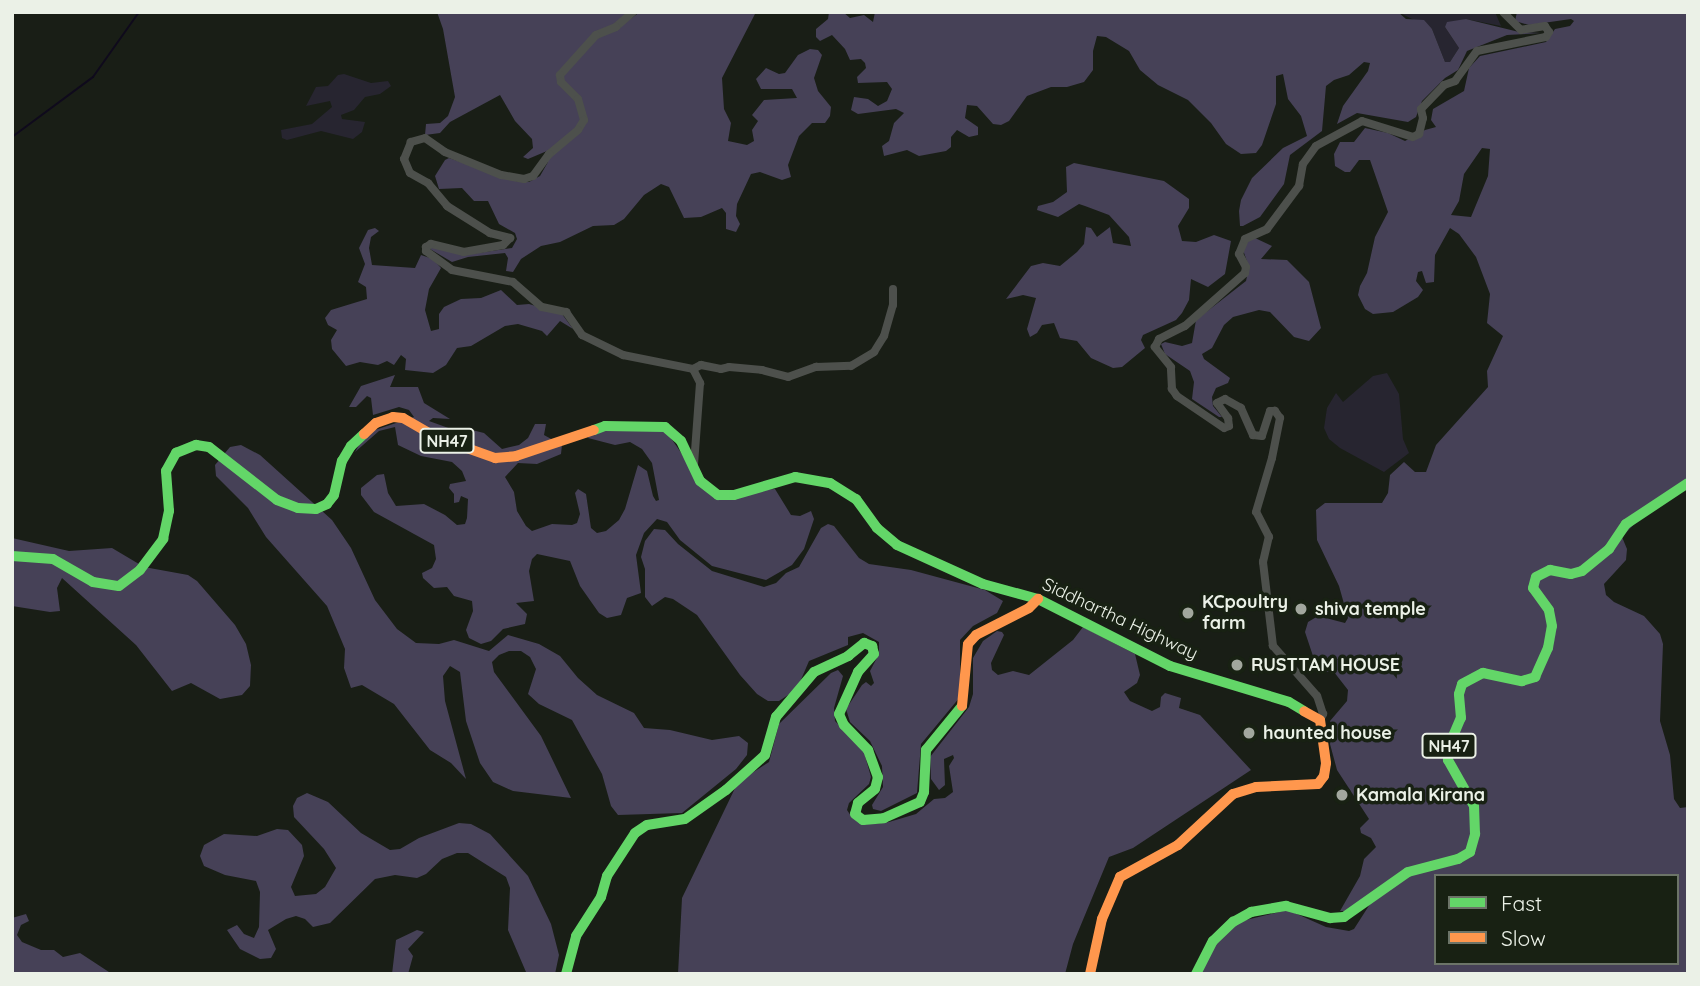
<!DOCTYPE html>
<html>
<head>
<meta charset="utf-8">
<style>
	body { margin:0 }
	#map { position:relative; width:1700px; height:986px; overflow:hidden; background:#191e16; font-family:Quicksand,sans-serif }
	div>[style] { position:absolute }
	.green>* { inset:0; background:#272530 }
	.forest>* { inset:0; background:#464157 }
	.stream>* { height:2px; margin:-1px; padding:0 1px; transform-origin:1px; border-radius:1px; background:#0f0a1c }
	.street>* { height:8px; margin:-4px; padding:0 4px; transform-origin:4px; border-radius:4px; background:#4d504c }
	.fast>* { height:10px; margin:-5px; padding:0 5px; transform-origin:5px; border-radius:5px; background:#63d668 }
	.slow>* { height:10px; margin:-5px; padding:0 5px; transform-origin:5px; border-radius:5px; background:#ff974d }
	.dots>* { width:19px; height:19px; translate:-50% -50%; box-sizing:border-box; border:4px solid #182113; border-radius:50% }
	span { translate:-50% -50%; white-space:nowrap; text-align:center; line-height:1.15; -webkit-text-stroke:7px #182113; paint-order:stroke }
	.shield-label span { padding:2px 5px; background:#182113; border:2px solid; border-radius:5px; -webkit-text-stroke-width:0 }
	.shield-label { font-size:16px; color:#ebf1e7; font-weight:700 }
	.poi-label { font-size:18px; color:#ebf1e7; font-weight:700 }
	.left { translate:0 -50%; text-align:left }
	.street-label { font-size:18px; color:#ebf1e7 }
	.frame { position:absolute; inset:0; border:14px solid #ebf1e7; pointer-events:none }
	.legend { position:absolute; left:1434px; top:874px; width:245px; height:91px; box-sizing:border-box; background:#182113; border:2px solid #6c7468; margin:0; padding:9px 12px; list-style:none; font-size:21px; color:#ebf1e7 }
	.legend li { display:flex; align-items:center; gap:14px; height:35px }
	.legend b { width:35px; border:2px solid #6c7468 }
</style>
</head>
<body>
<div id="map">
	<div class="green">
		<i style="clip-path:polygon(1398px 12px,1495px 12px,1501px 26px,1466px 19px,1445px 27px,1459px 48px,1450px 62px,1445px 62px,1432px 29px)"></i>
		<i style="clip-path:polygon(344px 74px,371px 83px,388px 81px,391px 86px,380px 94px,365px 97px,354px 110px,341px 115px,342px 119px,365px 122px,362px 132px,353px 139px,321px 131px,287px 140px,282px 138px,281px 130px,312px 124px,332px 107px,330px 101px,306px 106px,316px 87px,328px 86px,338px 75px)"></i>
		<i style="clip-path:polygon(1387px 373px,1399px 394px,1403px 439px,1409px 453px,1384px 472px,1340px 448px,1329px 439px,1324px 428px,1327px 408px,1336px 393px,1343px 402px,1373px 376px)"></i>
	</div>
	<div class="forest">
		<i style="clip-path:polygon(437px 12px,628px 12px,612px 32px,640px 12px,756px 12px,722px 78px,724px 109px,731px 123px,728px 141px,747px 145px,754px 141px,752px 130px,758px 121px,752px 115px,764px 100px,797px 98px,792px 89px,761px 89px,756px 79px,766px 68px,779px 74px,785px 73px,798px 55px,810px 49px,818px 50px,822px 55px,814px 78px,818px 91px,831px 107px,830px 116px,825px 123px,812px 123px,799px 136px,788px 165px,791px 177px,782px 180px,760px 172px,751px 174px,737px 204px,736px 216px,740px 224px,736px 232px,726px 229px,726px 213px,722px 208px,701px 217px,684px 218px,669px 187px,661px 184px,644px 195px,624px 219px,614px 225px,593px 226px,560px 242px,541px 246px,521px 259px,513px 272px,506px 271px,508px 258px,505px 253px,468px 257px,452px 262px,430px 249px,432px 247px,464px 255px,512px 248px,517px 239px,515px 233px,499px 224px,488px 201px,474px 201px,462px 188px,439px 189px,435px 176px,445px 160px,449px 158px,519px 182px,529px 182px,540px 176px,548px 162px,547px 151px,528px 159px,523px 157px,533px 148px,532px 139px,515px 121px,500px 95px,450px 122px,440px 133px,425px 135px,426px 124px,440px 123px,448px 116px,455px 97px,443px 29px)"></i>
		<i style="clip-path:polygon(829px 12px,843px 12px,850px 18px,864px 15px,873px 22px,875px 12px,1398px 12px,1406px 19px,1424px 20px,1432px 29px,1445px 62px,1450px 62px,1459px 48px,1445px 27px,1447px 22px,1466px 19px,1519px 32px,1541px 33px,1507px 35px,1467px 51px,1458px 70px,1445px 78px,1422px 101px,1416px 117px,1408px 122px,1357px 113px,1337px 124px,1343px 106px,1368px 71px,1370px 63px,1364px 62px,1349px 75px,1334px 80px,1326px 86px,1322px 131px,1290px 155px,1284px 184px,1260px 217px,1243px 226px,1240px 226px,1239px 211px,1241px 200px,1252px 178px,1283px 148px,1307px 136px,1301px 116px,1288px 99px,1283px 74px,1276px 76px,1276px 104px,1262px 145px,1256px 153px,1241px 154px,1226px 144px,1211px 123px,1188px 100px,1158px 85px,1140px 70px,1129px 51px,1106px 37px,1097px 36px,1093px 51px,1093px 70px,1084px 82px,1067px 87px,1051px 87px,1027px 96px,1009px 121px,1001px 125px,993px 124px,977px 106px,967px 105px,965px 118px,978px 127px,978px 135px,969px 137px,957px 130px,951px 137px,951px 147px,946px 151px,919px 156px,907px 150px,884px 156px,882px 146px,889px 141px,894px 123px,904px 113px,896px 109px,858px 114px,851px 110px,854px 97px,868px 99px,878px 106px,887px 101px,892px 89px,887px 82px,858px 83px,857px 77px,866px 68px,865px 63px,861px 59px,850px 60px,845px 49px,832px 35px,820px 41px,816px 37px,816px 29px,828px 19px)"></i>
		<i style="clip-path:polygon(evenodd,1517px 12px,1688px 12px,1688px 486px,1639px 519px,1622px 537px,1627px 549px,1626px 560px,1604px 584px,1606px 595px,1614px 602px,1644px 616px,1660px 634px,1663px 644px,1660px 721px,1670px 755px,1674px 799px,1680px 808px,1688px 807px,1688px 974px,1196px 974px,1229px 924px,1288px 910px,1326px 927px,1349px 931px,1354px 929px,1377px 893px,1349px 911px,1340px 911px,1360px 876px,1364px 859px,1376px 847px,1371px 838px,1361px 833px,1360px 828px,1369px 819px,1337px 770px,1330px 744px,1333px 729px,1330px 721px,1347px 701px,1348px 690px,1334px 672px,1318px 671px,1305px 632px,1308px 622px,1318px 616px,1345px 623px,1348px 618px,1339px 586px,1317px 540px,1316px 510px,1325px 503px,1382px 503px,1388px 493px,1390px 475px,1404px 462px,1415px 472px,1426px 472px,1436px 445px,1488px 387px,1487px 371px,1503px 336px,1487px 323px,1490px 294px,1476px 257px,1459px 234px,1450px 228px,1435px 255px,1434px 282px,1426px 283px,1422px 271px,1418px 272px,1416px 281px,1423px 290px,1418px 297px,1393px 312px,1373px 314px,1365px 309px,1358px 295px,1360px 286px,1367px 273px,1375px 237px,1388px 212px,1370px 160px,1359px 160px,1350px 172px,1345px 172px,1335px 166px,1334px 154px,1340px 142px,1354px 142px,1365px 128px,1388px 133px,1405px 141px,1425px 130px,1436px 127px,1431px 120px,1433px 109px,1464px 91px,1469px 68px,1480px 56px,1546px 42px,1555px 29px,1570px 26px,1574px 21px,1571px 19px,1529px 25px,1515px 21px,1517px 12px,1482px 148px,1490px 149px,1488px 176px,1471px 217px,1451px 215px,1459px 201px,1464px 174px,1482px 148px,1517px 12px,1436px 876px,1677px 876px,1677px 963px,1436px 963px,1436px 876px)"></i>
		<i style="clip-path:polygon(1074px 163px,1164px 181px,1189px 199px,1189px 208px,1178px 226px,1182px 241px,1196px 242px,1214px 235px,1231px 241px,1225px 274px,1208px 287px,1191px 279px,1189px 300px,1182px 313px,1176px 320px,1143px 335px,1141px 340px,1145px 348px,1122px 367px,1113px 368px,1091px 358px,1077px 341px,1060px 338px,1054px 323px,1042px 325px,1037px 333px,1030px 337px,1027px 329px,1036px 298px,1023px 295px,1006px 299px,1031px 266px,1043px 263px,1060px 266px,1077px 252px,1084px 244px,1086px 227px,1091px 228px,1097px 237px,1110px 227px,1113px 243px,1131px 246px,1129px 237px,1109px 215px,1085px 206px,1079px 204px,1058px 217px,1037px 210px,1038px 206px,1053px 202px,1067px 192px,1066px 167px)"></i>
		<i style="clip-path:polygon(375px 228px,379px 231px,371px 237px,369px 248px,372px 265px,415px 268px,421px 255px,433px 259px,441px 268px,429px 289px,425px 310px,431px 331px,439px 329px,439px 314px,444px 307px,461px 299px,481px 298px,501px 290px,517px 305px,529px 304px,562px 314px,573px 329px,560px 321px,547px 336px,542px 331px,518px 324px,505px 326px,471px 346px,457px 348px,446px 365px,433px 373px,405px 370px,406px 359px,401px 355px,394px 365px,387px 361px,378px 365px,360px 362px,346px 366px,332px 349px,331px 340px,337px 330px,328px 325px,325px 318px,331px 310px,367px 299px,366px 287px,358px 282px,365px 264px,359px 248px,368px 230px)"></i>
		<i style="clip-path:polygon(1255px 238px,1272px 246px,1261px 259px,1287px 260px,1309px 282px,1321px 328px,1309px 341px,1294px 337px,1270px 312px,1259px 310px,1233px 317px,1224px 325px,1212px 348px,1202px 354px,1204px 359px,1230px 378px,1228px 383px,1216px 388px,1212px 397px,1213px 406px,1222px 417px,1219px 417px,1192px 399px,1194px 382px,1190px 371px,1165px 354px,1161px 344px,1165px 342px,1182px 346px,1192px 343px,1196px 320px,1246px 281px,1249px 267px,1243px 250px,1246px 242px)"></i>
		<i style="clip-path:polygon(395px 375px,390px 387px,418px 387px,424px 403px,450px 419px,433px 418px,429px 421px,454px 430px,464px 428px,484px 433px,502px 449px,519px 445px,528px 438px,535px 424px,546px 424px,544px 435px,562px 445px,561px 454px,537px 464px,518px 463px,505px 477px,514px 492px,517px 511px,526px 526px,532px 531px,552px 524px,572px 525px,577px 523px,580px 514px,575px 493px,578px 489px,586px 494px,591px 528px,597px 533px,606px 531px,619px 520px,625px 509px,638px 465px,647px 471px,653px 496px,656px 501px,659px 500px,652px 463px,642px 449px,630px 442px,615px 445px,588px 438px,591px 431px,666px 431px,709px 493px,775px 489px,791px 515px,800px 516px,811px 511px,814px 519px,804px 549px,792px 565px,766px 580px,712px 566px,680px 540px,667px 522px,657px 519px,644px 533px,636px 555px,641px 593px,627px 598px,621px 615px,607px 618px,599px 613px,580px 586px,570px 561px,537px 554px,532px 559px,529px 571px,534px 601px,516px 603px,527px 614px,525px 624px,503px 629px,491px 641px,481px 644px,469px 638px,466px 630px,473px 611px,472px 601px,454px 596px,447px 587px,434px 588px,423px 578px,422px 573px,432px 568px,436px 559px,434px 545px,374px 512px,361px 495px,361px 488px,377px 475px,384px 474px,388px 493px,396px 506px,424px 504px,445px 515px,457px 525px,465px 524px,467px 518px,468px 499px,461px 496px,459px 502px,454px 503px,454px 494px,449px 488px,450px 484px,466px 481px,462px 471px,452px 462px,421px 456px,398px 445px,395px 427px,379px 431px,355px 452px,366px 433px,414px 417px,409px 410px,399px 407px,373px 415px,371px 398px,367px 396px,356px 407px,349px 407px,361px 386px)"></i>
		<i style="clip-path:polygon(241px 445px,260px 455px,332px 520px,351px 548px,375px 600px,397px 629px,416px 643px,439px 644px,454px 640px,489px 651px,508px 635px,539px 644px,560px 656px,578px 678px,597px 695px,634px 713px,644px 728px,670px 730px,712px 740px,739px 736px,748px 743px,747px 755px,736px 769px,682px 813px,618px 815px,611px 806px,602px 774px,572px 720px,539px 704px,528px 694px,536px 669px,530px 657px,521px 651px,509px 651px,499px 655px,492px 662px,494px 672px,541px 736px,571px 798px,513px 791px,493px 782px,480px 763px,466px 721px,460px 672px,450px 666px,443px 676px,445px 701px,466px 779px,451px 763px,430px 750px,394px 704px,362px 685px,351px 688px,344px 668px,345px 649px,327px 606px,266px 537px,248px 508px,216px 476px,215px 465px,230px 447px)"></i>
		<i style="clip-path:polygon(828px 524px,834px 526px,859px 558px,869px 564px,911px 570px,985px 590px,1003px 601px,997px 613px,973px 626px,960px 640px,960px 697px,921px 744px,917px 793px,881px 811px,873px 809px,872px 805px,883px 787px,882px 766px,870px 741px,850px 722px,846px 709px,862px 685px,866px 682px,871px 686px,874px 683px,870px 671px,879px 654px,879px 642px,863px 633px,848px 637px,848px 645px,809px 661px,797px 689px,779px 701px,768px 701px,757px 694px,740px 675px,697px 615px,673px 599px,665px 597px,652px 606px,645px 597px,645px 569px,641px 557px,645px 541px,654px 529px,665px 530px,678px 544px,712px 571px,764px 587px,776px 583px,786px 573px,799px 567px,821px 528px)"></i>
		<i style="clip-path:polygon(12px 538px,69px 551px,112px 548px,144px 567px,188px 575px,197px 581px,235px 625px,246px 644px,251px 665px,250px 686px,242px 695px,220px 699px,191px 683px,172px 691px,136px 645px,62px 578px,57px 588px,60px 611px,50px 612px,12px 606px)"></i>
		<i style="clip-path:polygon(1083px 627px,1135px 654px,1140px 675px,1137px 683px,1124px 692px,1130px 701px,1152px 711px,1160px 707px,1161px 697px,1165px 693px,1181px 698px,1179px 708px,1200px 715px,1251px 770px,1133px 848px,1109px 857px,1073px 944px,1065px 974px,678px 974px,682px 898px,738px 782px,769px 762px,779px 724px,831px 673px,838px 670px,843px 676px,834px 708px,835px 721px,864px 752px,871px 777px,869px 784px,849px 803px,847px 810px,851px 816px,874px 824px,889px 822px,916px 814px,934px 799px,945px 798px,953px 792px,949px 766px,954px 758px,953px 755px,944px 759px,945px 785px,939px 790px,931px 779px,930px 757px,969px 707px,973px 694px,973px 658px,983px 641px,997px 631px,1002px 632px,1004px 635px,991px 663px,992px 670px,998px 675px,1013px 671px,1029px 675px,1073px 640px)"></i>
		<i style="clip-path:polygon(307px 793px,328px 802px,361px 833px,390px 850px,400px 849px,419px 838px,459px 823px,471px 824px,490px 834px,528px 876px,551px 924px,559px 955px,555px 974px,526px 972px,508px 930px,510px 888px,506px 877px,468px 853px,457px 853px,442px 859px,426px 874px,417px 878px,395px 875px,375px 879px,330px 923px,313px 927px,305px 919px,296px 916px,286px 919px,268px 930px,276px 949px,271px 958px,260px 959px,240px 949px,227px 930px,237px 925px,244px 934px,254px 938px,259px 927px,260px 892px,256px 881px,225px 875px,204px 866px,200px 856px,204px 845px,224px 834px,257px 836px,277px 829px,288px 830px,302px 845px,304px 856px,291px 887px,295px 896px,316px 894px,325px 887px,336px 868px,324px 849px,294px 817px,293px 806px,297px 798px)"></i>
		<i style="clip-path:polygon(26px 914px,29px 921px,21px 925px,17px 935px,22px 942px,41px 950px,54px 950px,63px 957px,80px 953px,112px 974px,12px 974px,12px 918px)"></i>
		<i style="clip-path:polygon(417px 930px,424px 932px,408px 949px,413px 956px,408px 974px,392px 974px,396px 940px)"></i>
	</div>
	<div class="stream">
		<i style="left:12px;top:137px;width:101px;rotate:-36.5deg"></i>
		<i style="left:93px;top:77px;width:80px;rotate:-54.7deg"></i>
	</div>
	<div class="street">
		<i style="left:633px;top:12px;width:23px;rotate:139deg"></i>
		<i style="left:616px;top:27px;width:22px;rotate:158deg"></i>
		<i style="left:596px;top:35px;width:54px;rotate:132deg"></i>
		<i style="left:560px;top:75px;width:7px;rotate:82deg"></i>
		<i style="left:561px;top:82px;width:24px;rotate:45deg"></i>
		<i style="left:578px;top:99px;width:22px;rotate:74deg"></i>
		<i style="left:584px;top:120px;width:12px;rotate:121deg"></i>
		<i style="left:578px;top:130px;width:38px;rotate:140deg"></i>
		<i style="left:549px;top:154px;width:27px;rotate:126deg"></i>
		<i style="left:533px;top:176px;width:9px;rotate:162deg"></i>
		<i style="left:524px;top:179px;width:23px;rotate:-170deg"></i>
		<i style="left:501px;top:175px;width:61px;rotate:-157.7deg"></i>
		<i style="left:445px;top:152px;width:24px;rotate:-145deg"></i>
		<i style="left:425px;top:138px;width:15px;rotate:164deg"></i>
		<i style="left:411px;top:142px;width:18px;rotate:112deg"></i>
		<i style="left:404px;top:159px;width:15px;rotate:67deg"></i>
		<i style="left:410px;top:173px;width:21px;rotate:29deg"></i>
		<i style="left:428px;top:183px;width:30px;rotate:50deg"></i>
		<i style="left:447px;top:206px;width:51px;rotate:32.1deg"></i>
		<i style="left:490px;top:233px;width:21px;rotate:14deg"></i>
		<i style="left:510px;top:238px;width:10px;rotate:135deg"></i>
		<i style="left:503px;top:245px;width:40px;rotate:170deg"></i>
		<i style="left:464px;top:252px;width:34px;rotate:-166deg"></i>
		<i style="left:431px;top:244px;width:6px;rotate:149deg"></i>
		<i style="left:426px;top:247px;width:4px;rotate:90deg"></i>
		<i style="left:426px;top:251px;width:32px;rotate:36deg"></i>
		<i style="left:452px;top:270px;width:62px;rotate:11.1deg"></i>
		<i style="left:513px;top:282px;width:38px;rotate:41deg"></i>
		<i style="left:542px;top:307px;width:25px;rotate:12deg"></i>
		<i style="left:566px;top:312px;width:28px;rotate:55deg"></i>
		<i style="left:582px;top:335px;width:46px;rotate:26deg"></i>
		<i style="left:623px;top:355px;width:71px;rotate:11.3deg"></i>
		<i style="left:693px;top:369px;width:9px;rotate:-27deg"></i>
		<i style="left:701px;top:365px;width:20px;rotate:11deg"></i>
		<i style="left:721px;top:369px;width:8px;rotate:-14deg"></i>
		<i style="left:729px;top:367px;width:33px;rotate:5deg"></i>
		<i style="left:762px;top:370px;width:27px;rotate:15deg"></i>
		<i style="left:788px;top:377px;width:30px;rotate:-20deg"></i>
		<i style="left:816px;top:367px;width:35px;rotate:-2deg"></i>
		<i style="left:851px;top:366px;width:27px;rotate:-31deg"></i>
		<i style="left:874px;top:352px;width:19px;rotate:-58deg"></i>
		<i style="left:884px;top:336px;width:32px;rotate:-74deg"></i>
		<i style="left:893px;top:305px;width:16px;rotate:-90deg"></i>
		<i style="left:693px;top:369px;width:16px;rotate:63deg"></i>
		<i style="left:700px;top:383px;width:82px;rotate:94.2deg"></i>
		<i style="left:1320px;top:720px;width:7px;rotate:-63deg"></i>
		<i style="left:1323px;top:714px;width:19px;rotate:-108deg"></i>
		<i style="left:1317px;top:696px;width:67px;rotate:-131.3deg"></i>
		<i style="left:1273px;top:646px;width:85px;rotate:-96.8deg"></i>
		<i style="left:1263px;top:562px;width:26px;rotate:-77deg"></i>
		<i style="left:1269px;top:537px;width:28px;rotate:-117deg"></i>
		<i style="left:1256px;top:512px;width:56px;rotate:-73.5deg"></i>
		<i style="left:1272px;top:458px;width:41px;rotate:-78.7deg"></i>
		<i style="left:1280px;top:418px;width:9px;rotate:-126deg"></i>
		<i style="left:1275px;top:411px;width:5px;rotate:180deg"></i>
		<i style="left:1270px;top:411px;width:26px;rotate:108deg"></i>
		<i style="left:1262px;top:436px;width:9px;rotate:-174deg"></i>
		<i style="left:1253px;top:435px;width:30px;rotate:-114deg"></i>
		<i style="left:1241px;top:408px;width:18px;rotate:-151deg"></i>
		<i style="left:1225px;top:399px;width:9px;rotate:153deg"></i>
		<i style="left:1217px;top:403px;width:19px;rotate:54deg"></i>
		<i style="left:1228px;top:418px;width:8px;rotate:83deg"></i>
		<i style="left:1229px;top:426px;width:5px;rotate:158deg"></i>
		<i style="left:1224px;top:428px;width:57px;rotate:-145.8deg"></i>
		<i style="left:1177px;top:396px;width:9px;rotate:-126deg"></i>
		<i style="left:1172px;top:389px;width:22px;rotate:-93deg"></i>
		<i style="left:1171px;top:367px;width:26px;rotate:-129deg"></i>
		<i style="left:1155px;top:347px;width:9px;rotate:-63deg"></i>
		<i style="left:1159px;top:339px;width:29px;rotate:-27deg"></i>
		<i style="left:1185px;top:326px;width:80px;rotate:-41.5deg"></i>
		<i style="left:1245px;top:273px;width:6px;rotate:-81deg"></i>
		<i style="left:1246px;top:267px;width:15px;rotate:-118deg"></i>
		<i style="left:1239px;top:254px;width:16px;rotate:-68deg"></i>
		<i style="left:1245px;top:239px;width:24px;rotate:-24deg"></i>
		<i style="left:1267px;top:229px;width:54px;rotate:-53.3deg"></i>
		<i style="left:1299px;top:186px;width:22px;rotate:-80deg"></i>
		<i style="left:1303px;top:164px;width:22px;rotate:-54deg"></i>
		<i style="left:1316px;top:146px;width:52px;rotate:-28.5deg"></i>
		<i style="left:1362px;top:121px;width:53px;rotate:17.4deg"></i>
		<i style="left:1413px;top:137px;width:7px;rotate:-27deg"></i>
		<i style="left:1419px;top:134px;width:16px;rotate:-76deg"></i>
		<i style="left:1423px;top:118px;width:9px;rotate:-103deg"></i>
		<i style="left:1421px;top:109px;width:33px;rotate:-46deg"></i>
		<i style="left:1444px;top:85px;width:12px;rotate:-20deg"></i>
		<i style="left:1455px;top:81px;width:37px;rotate:-54deg"></i>
		<i style="left:1477px;top:51px;width:70px;rotate:-11.5deg"></i>
		<i style="left:1546px;top:37px;width:6px;rotate:-59deg"></i>
		<i style="left:1549px;top:32px;width:7px;rotate:-124deg"></i>
		<i style="left:1545px;top:26px;width:24px;rotate:171deg"></i>
		<i style="left:1521px;top:30px;width:25px;rotate:-135deg"></i>
	</div>
	<div class="fast">
		<i style="left:594px;top:430px;width:12px;rotate:-20deg"></i>
		<i style="left:605px;top:426px;width:60px;rotate:1deg"></i>
		<i style="left:665px;top:427px;width:21px;rotate:41deg"></i>
		<i style="left:681px;top:441px;width:44px;rotate:64.6deg"></i>
		<i style="left:700px;top:481px;width:23px;rotate:38deg"></i>
		<i style="left:718px;top:495px;width:16px"></i>
		<i style="left:734px;top:495px;width:64px;rotate:-16.4deg"></i>
		<i style="left:795px;top:477px;width:36px;rotate:10deg"></i>
		<i style="left:830px;top:483px;width:31px;rotate:32deg"></i>
		<i style="left:856px;top:499px;width:36px;rotate:54deg"></i>
		<i style="left:877px;top:528px;width:26px;rotate:40deg"></i>
		<i style="left:897px;top:545px;width:94px;rotate:24.4deg"></i>
		<i style="left:983px;top:584px;width:57px;rotate:15.3deg"></i>
		<i style="left:1038px;top:599px;width:148px;rotate:26.9deg"></i>
		<i style="left:1170px;top:666px;width:124px;rotate:16.8deg"></i>
		<i style="left:1289px;top:702px;width:17px;rotate:31deg"></i>
		<i style="left:12px;top:556px;width:41px;rotate:4.2deg"></i>
		<i style="left:53px;top:559px;width:46px;rotate:29.9deg"></i>
		<i style="left:93px;top:582px;width:26px;rotate:9deg"></i>
		<i style="left:119px;top:586px;width:26px;rotate:-37deg"></i>
		<i style="left:140px;top:570px;width:39px;rotate:-53deg"></i>
		<i style="left:163px;top:539px;width:29px;rotate:-78deg"></i>
		<i style="left:169px;top:511px;width:40px;rotate:-94.3deg"></i>
		<i style="left:166px;top:471px;width:21px;rotate:-61deg"></i>
		<i style="left:176px;top:453px;width:22px;rotate:-22deg"></i>
		<i style="left:196px;top:445px;width:13px;rotate:9deg"></i>
		<i style="left:209px;top:447px;width:86px;rotate:37.9deg"></i>
		<i style="left:277px;top:500px;width:22px;rotate:21deg"></i>
		<i style="left:298px;top:508px;width:18px;rotate:3deg"></i>
		<i style="left:316px;top:509px;width:12px;rotate:-24deg"></i>
		<i style="left:327px;top:504px;width:11px;rotate:-52deg"></i>
		<i style="left:334px;top:495px;width:35px;rotate:-77deg"></i>
		<i style="left:342px;top:461px;width:17px;rotate:-59deg"></i>
		<i style="left:351px;top:446px;width:18px;rotate:-43deg"></i>
		<i style="left:566px;top:974px;width:39px;rotate:-75deg"></i>
		<i style="left:576px;top:936px;width:46px;rotate:-57.3deg"></i>
		<i style="left:601px;top:897px;width:22px;rotate:-74deg"></i>
		<i style="left:607px;top:876px;width:51px;rotate:-56.9deg"></i>
		<i style="left:635px;top:833px;width:14px;rotate:-34deg"></i>
		<i style="left:647px;top:825px;width:38px;rotate:-9deg"></i>
		<i style="left:685px;top:819px;width:50px;rotate:-35.3deg"></i>
		<i style="left:726px;top:790px;width:52px;rotate:-41.9deg"></i>
		<i style="left:765px;top:755px;width:40px;rotate:-74deg"></i>
		<i style="left:776px;top:717px;width:59px;rotate:-49.8deg"></i>
		<i style="left:814px;top:672px;width:38px;rotate:-25deg"></i>
		<i style="left:848px;top:656px;width:21px;rotate:-39deg"></i>
		<i style="left:864px;top:643px;width:9px;rotate:21deg"></i>
		<i style="left:872px;top:646px;width:8px;rotate:76deg"></i>
		<i style="left:874px;top:654px;width:24px;rotate:132deg"></i>
		<i style="left:858px;top:672px;width:46px;rotate:114.3deg"></i>
		<i style="left:839px;top:714px;width:12px;rotate:66deg"></i>
		<i style="left:844px;top:725px;width:35px;rotate:46deg"></i>
		<i style="left:868px;top:750px;width:29px;rotate:70deg"></i>
		<i style="left:878px;top:777px;width:12px;rotate:104deg"></i>
		<i style="left:875px;top:789px;width:22px;rotate:141deg"></i>
		<i style="left:858px;top:803px;width:11px;rotate:105deg"></i>
		<i style="left:855px;top:814px;width:10px;rotate:37deg"></i>
		<i style="left:863px;top:820px;width:21px;rotate:-5deg"></i>
		<i style="left:884px;top:818px;width:39px;rotate:-24deg"></i>
		<i style="left:920px;top:802px;width:11px;rotate:-68deg"></i>
		<i style="left:924px;top:792px;width:42px;rotate:-87.3deg"></i>
		<i style="left:926px;top:750px;width:57px;rotate:-50.7deg"></i>
		<i style="left:1196px;top:974px;width:37px;rotate:-63deg"></i>
		<i style="left:1213px;top:941px;width:28px;rotate:-44deg"></i>
		<i style="left:1233px;top:922px;width:21px;rotate:-29deg"></i>
		<i style="left:1251px;top:912px;width:36px;rotate:-10deg"></i>
		<i style="left:1286px;top:906px;width:46px;rotate:15.3deg"></i>
		<i style="left:1330px;top:918px;width:14px;rotate:-4deg"></i>
		<i style="left:1344px;top:917px;width:78px;rotate:-35.1deg"></i>
		<i style="left:1408px;top:872px;width:52px;rotate:-14.6deg"></i>
		<i style="left:1458px;top:859px;width:14px;rotate:-30deg"></i>
		<i style="left:1470px;top:852px;width:19px;rotate:-74deg"></i>
		<i style="left:1475px;top:834px;width:28px;rotate:-92deg"></i>
		<i style="left:1474px;top:806px;width:53px;rotate:-119.5deg"></i>
		<i style="left:1448px;top:760px;width:12px;rotate:-90deg"></i>
		<i style="left:1448px;top:748px;width:33px;rotate:-67deg"></i>
		<i style="left:1461px;top:718px;width:24px;rotate:-95deg"></i>
		<i style="left:1459px;top:694px;width:10px;rotate:-73deg"></i>
		<i style="left:1462px;top:684px;width:24px;rotate:-28deg"></i>
		<i style="left:1483px;top:673px;width:40px;rotate:12deg"></i>
		<i style="left:1522px;top:681px;width:14px;rotate:-17deg"></i>
		<i style="left:1535px;top:677px;width:32px;rotate:-66deg"></i>
		<i style="left:1548px;top:648px;width:22px;rotate:-80deg"></i>
		<i style="left:1552px;top:626px;width:16px;rotate:-101deg"></i>
		<i style="left:1549px;top:610px;width:27px;rotate:-126deg"></i>
		<i style="left:1533px;top:588px;width:11px;rotate:-75deg"></i>
		<i style="left:1536px;top:577px;width:16px;rotate:-27deg"></i>
		<i style="left:1550px;top:570px;width:21px;rotate:11deg"></i>
		<i style="left:1571px;top:574px;width:11px;rotate:-15deg"></i>
		<i style="left:1582px;top:571px;width:35px;rotate:-39deg"></i>
		<i style="left:1609px;top:549px;width:30px;rotate:-56deg"></i>
		<i style="left:1626px;top:524px;width:74px;rotate:-33.5deg"></i>
	</div>
	<div class="slow">
		<i style="left:364px;top:434px;width:16px;rotate:-43deg"></i>
		<i style="left:376px;top:423px;width:18px;rotate:-19deg"></i>
		<i style="left:393px;top:417px;width:10px;rotate:6deg"></i>
		<i style="left:403px;top:418px;width:38px;rotate:30deg"></i>
		<i style="left:436px;top:437px;width:63px;rotate:19.6deg"></i>
		<i style="left:495px;top:458px;width:21px;rotate:-5deg"></i>
		<i style="left:516px;top:456px;width:82px;rotate:-18.4deg"></i>
		<i style="left:962px;top:706px;width:62px;rotate:-84.5deg"></i>
		<i style="left:968px;top:644px;width:12px;rotate:-48deg"></i>
		<i style="left:976px;top:635px;width:59px;rotate:-27deg"></i>
		<i style="left:1029px;top:608px;width:13px;rotate:-45deg"></i>
		<i style="left:1090px;top:974px;width:56px;rotate:-77.7deg"></i>
		<i style="left:1102px;top:919px;width:46px;rotate:-66.8deg"></i>
		<i style="left:1120px;top:877px;width:66px;rotate:-28.9deg"></i>
		<i style="left:1178px;top:845px;width:75px;rotate:-42.8deg"></i>
		<i style="left:1233px;top:794px;width:24px;rotate:-17deg"></i>
		<i style="left:1256px;top:787px;width:62px;rotate:-2.8deg"></i>
		<i style="left:1318px;top:784px;width:10px;rotate:-53deg"></i>
		<i style="left:1324px;top:776px;width:13px;rotate:-81deg"></i>
		<i style="left:1326px;top:763px;width:43px;rotate:-97.9deg"></i>
		<i style="left:1320px;top:720px;width:18px;rotate:-151deg"></i>
	</div>
	<div class="dots">
		<i style="left:1301px;top:609px;background:#a2a79e"></i>
		<i style="left:1188px;top:613px;background:#a2a79e"></i>
		<i style="left:1237px;top:665px;background:#a2a79e"></i>
		<i style="left:1249px;top:733px;background:#a2a79e"></i>
		<i style="left:1342px;top:795px;background:#a2a79e"></i>
	</div>
	<div class="shield-label">
		<span style="left:447px;top:441px">NH47</span>
		<span style="left:1449px;top:746px">NH47</span>
	</div>
	<div class="poi-label">
		<span class="left" style="left:1202px;top:613px">KCpoultry<br>farm</span>
		<span class="left" style="left:1315px;top:609px">shiva temple</span>
		<span class="left" style="left:1251px;top:665px">RUSTTAM HOUSE</span>
		<span class="left" style="left:1263px;top:733px">haunted house</span>
		<span class="left" style="left:1356px;top:795px">Kamala Kirana</span>
	</div>
	<div class="street-label">
		<span style="left:1120px;top:619px;rotate:25deg">Siddhartha Highway</span>
	</div>
	<div class="frame"></div>
	<ul class="legend">
	<li><b style="height:9px;background:#63d668"></b>Fast</li>
	<li><b style="height:9px;background:#ff974d"></b>Slow</li>
	</ul>
</div>
</body>
</html>
